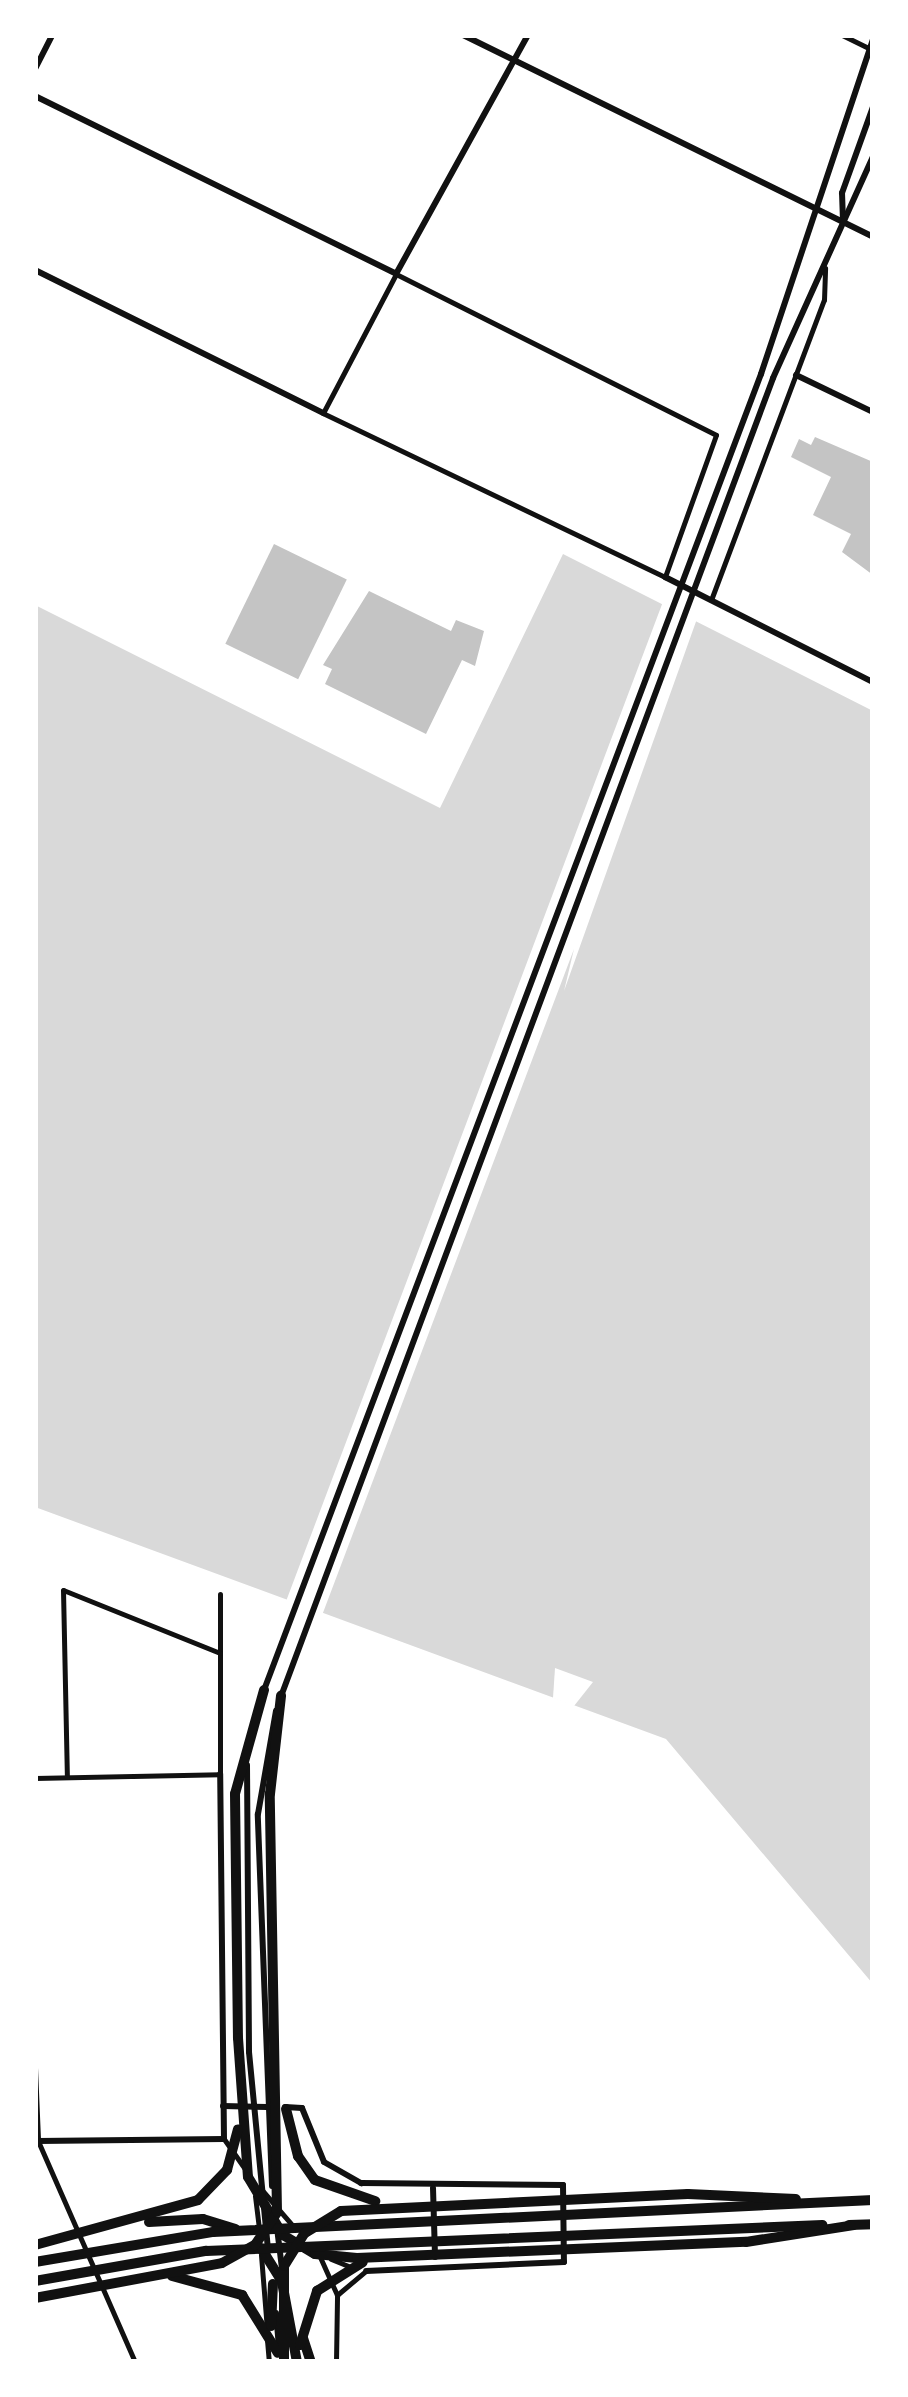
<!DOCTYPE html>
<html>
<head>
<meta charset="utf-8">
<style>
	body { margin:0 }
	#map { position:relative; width:908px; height:2397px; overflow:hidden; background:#fff; font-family:"Times New Roman",serif }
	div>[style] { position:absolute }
	.water>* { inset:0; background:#d9d9d9 }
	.pier>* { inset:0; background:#fff }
	.building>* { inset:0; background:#c4c4c4; transform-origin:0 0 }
	.minor>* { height:5px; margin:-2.5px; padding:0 2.5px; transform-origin:2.5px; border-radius:2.5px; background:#111 }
	.tertiary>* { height:6px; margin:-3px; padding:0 3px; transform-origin:3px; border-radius:3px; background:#111 }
	.motorway>* { height:10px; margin:-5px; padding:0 5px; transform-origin:5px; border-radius:5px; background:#111 }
	span { translate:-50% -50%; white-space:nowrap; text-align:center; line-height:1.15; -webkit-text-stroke:8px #fff; paint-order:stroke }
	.frame { position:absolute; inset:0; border:38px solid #fff; pointer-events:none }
</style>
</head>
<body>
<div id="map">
	<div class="water">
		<i style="clip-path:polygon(563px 554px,873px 711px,873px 1984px,666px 1739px,35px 1507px,35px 605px,440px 808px)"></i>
	</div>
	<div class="pier">
		<i style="clip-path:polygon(664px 599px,698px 616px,564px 991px,574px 949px,321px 1618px,285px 1604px)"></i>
		<i style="clip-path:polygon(555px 1668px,593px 1682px,574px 1706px,553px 1698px)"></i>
	</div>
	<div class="building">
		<i style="clip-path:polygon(815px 437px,873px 462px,873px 575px,842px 552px,851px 534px,813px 515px,831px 477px,791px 457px,799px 439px,811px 445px)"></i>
		<i style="left:274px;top:544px;width:81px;height:111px;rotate:26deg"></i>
		<i style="clip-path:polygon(369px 591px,451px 631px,456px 620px,484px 631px,475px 666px,462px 660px,426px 734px,325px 684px,332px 669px,323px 665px)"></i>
	</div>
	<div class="minor">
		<i style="left:842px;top:35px;width:30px;rotate:26deg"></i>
		<i style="left:396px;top:274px;width:358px;rotate:26.7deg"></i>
		<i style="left:716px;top:435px;width:151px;rotate:109.8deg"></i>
		<i style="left:665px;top:577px;width:379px;rotate:-154.4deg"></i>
		<i style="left:323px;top:413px;width:157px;rotate:-62.3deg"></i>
		<i style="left:711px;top:600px;width:321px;rotate:-69.4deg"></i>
		<i style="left:824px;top:300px;width:32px;rotate:-88deg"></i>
		<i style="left:220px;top:1594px;width:59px;rotate:90deg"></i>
		<i style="left:35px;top:1778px;width:185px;rotate:-1.2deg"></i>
		<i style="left:220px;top:1774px;width:121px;rotate:-90deg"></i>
		<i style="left:220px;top:1653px;width:169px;rotate:-158.1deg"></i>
		<i style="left:63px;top:1590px;width:187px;rotate:88.8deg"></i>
		<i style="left:224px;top:2139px;width:37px;rotate:55deg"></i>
		<i style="left:38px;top:2141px;width:241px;rotate:66.3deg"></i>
		<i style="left:261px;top:2189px;width:49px;rotate:49.1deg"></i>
		<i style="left:255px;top:2196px;width:33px;rotate:83deg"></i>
		<i style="left:261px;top:2255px;width:74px;rotate:85.4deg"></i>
		<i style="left:320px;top:2257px;width:42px;rotate:65.9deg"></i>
		<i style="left:331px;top:2259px;width:24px;rotate:22deg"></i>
		<i style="left:267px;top:2340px;width:22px;rotate:85deg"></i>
		<i style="left:336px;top:2362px;width:67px;rotate:-89.1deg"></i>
		<i style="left:337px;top:2295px;width:38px;rotate:-40deg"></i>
	</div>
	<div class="tertiary">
		<i style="left:463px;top:35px;width:457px;rotate:26.2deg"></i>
		<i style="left:35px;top:69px;width:38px;rotate:-63deg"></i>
		<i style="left:35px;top:96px;width:402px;rotate:26.2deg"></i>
		<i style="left:396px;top:274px;width:273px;rotate:-61.1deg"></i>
		<i style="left:843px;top:221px;width:28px;rotate:-92deg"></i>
		<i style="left:842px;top:193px;width:91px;rotate:-70.2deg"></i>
		<i style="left:35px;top:270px;width:322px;rotate:26.4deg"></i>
		<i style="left:796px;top:375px;width:85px;rotate:25.7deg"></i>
		<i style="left:665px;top:577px;width:233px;rotate:26.8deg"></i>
		<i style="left:264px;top:1690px;width:1407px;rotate:-69.31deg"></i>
		<i style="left:761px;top:374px;width:353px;rotate:-71.5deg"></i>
		<i style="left:280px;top:1699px;width:1410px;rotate:-69.53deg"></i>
		<i style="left:773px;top:378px;width:243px;rotate:-65.7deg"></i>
		<i style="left:247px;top:1765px;width:287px;rotate:89.6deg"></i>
		<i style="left:249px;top:2052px;width:200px;rotate:84.5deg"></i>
		<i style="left:35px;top:2068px;width:73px;rotate:87.6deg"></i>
		<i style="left:38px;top:2141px;width:186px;rotate:-0.6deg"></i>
		<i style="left:224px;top:2139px;width:365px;rotate:-90.6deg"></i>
		<i style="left:223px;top:2106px;width:44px;rotate:1.3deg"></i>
		<i style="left:285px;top:2107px;width:17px;rotate:3deg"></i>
		<i style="left:302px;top:2108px;width:58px;rotate:67.8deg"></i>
		<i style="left:324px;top:2162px;width:43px;rotate:29.6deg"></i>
		<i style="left:361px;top:2183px;width:202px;rotate:0.6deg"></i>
		<i style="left:563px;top:2185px;width:77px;rotate:89.3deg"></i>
		<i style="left:564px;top:2262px;width:198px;rotate:177.4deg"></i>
		<i style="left:272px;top:2186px;width:372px;rotate:-92.2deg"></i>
		<i style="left:258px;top:1814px;width:105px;rotate:-80.1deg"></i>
		<i style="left:433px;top:2188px;width:69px;rotate:88.3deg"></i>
		<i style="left:277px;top:2228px;width:38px;rotate:83deg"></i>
		<i style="left:276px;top:2313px;width:38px;rotate:85deg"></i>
	</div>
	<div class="motorway">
		<i style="left:264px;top:1690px;width:108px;rotate:105.6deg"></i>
		<i style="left:235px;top:1794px;width:244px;rotate:89.3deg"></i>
		<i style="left:238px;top:2038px;width:139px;rotate:85.9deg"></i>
		<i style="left:248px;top:2177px;width:68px;rotate:58.9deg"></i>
		<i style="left:283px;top:2235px;width:37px;rotate:31deg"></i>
		<i style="left:315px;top:2254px;width:42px;rotate:5.4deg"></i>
		<i style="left:357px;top:2258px;width:389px;rotate:-2.4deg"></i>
		<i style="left:746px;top:2242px;width:109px;rotate:-8.9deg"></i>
		<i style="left:286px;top:2109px;width:49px;rotate:75.7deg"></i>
		<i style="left:298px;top:2156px;width:29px;rotate:55deg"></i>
		<i style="left:315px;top:2180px;width:64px;rotate:19.3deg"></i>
		<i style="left:149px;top:2222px;width:54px;rotate:-3.2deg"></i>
		<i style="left:203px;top:2219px;width:34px;rotate:17deg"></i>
		<i style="left:849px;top:2225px;width:24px;rotate:-2deg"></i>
		<i style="left:35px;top:2245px;width:169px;rotate:-15.4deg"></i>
		<i style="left:198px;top:2200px;width:42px;rotate:-46deg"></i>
		<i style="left:227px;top:2170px;width:42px;rotate:-75deg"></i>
		<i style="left:261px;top:2248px;width:40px;rotate:58deg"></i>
		<i style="left:282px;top:2282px;width:81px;rotate:79.4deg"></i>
		<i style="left:35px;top:2262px;width:181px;rotate:-9.6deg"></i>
		<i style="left:213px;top:2232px;width:661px;rotate:-2.78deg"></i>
		<i style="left:172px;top:2276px;width:73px;rotate:15.2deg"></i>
		<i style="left:242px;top:2295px;width:68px;rotate:58.2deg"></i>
		<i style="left:35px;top:2281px;width:174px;rotate:-10deg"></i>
		<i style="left:206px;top:2251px;width:617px;rotate:-2.42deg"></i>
		<i style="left:35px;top:2298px;width:190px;rotate:-10.6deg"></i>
		<i style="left:222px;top:2263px;width:38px;rotate:-29deg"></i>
		<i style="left:255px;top:2245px;width:40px;rotate:-56deg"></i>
		<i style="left:277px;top:2212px;width:418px;rotate:-91deg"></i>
		<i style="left:270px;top:1794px;width:99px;rotate:-83.6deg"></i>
		<i style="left:271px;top:2326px;width:42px;rotate:-87.3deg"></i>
		<i style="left:303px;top:2338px;width:25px;rotate:72deg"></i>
		<i style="left:300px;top:2345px;width:57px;rotate:-72.5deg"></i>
		<i style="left:317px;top:2291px;width:54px;rotate:-32.2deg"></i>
		<i style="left:284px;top:2362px;width:96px;rotate:-90deg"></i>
		<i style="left:284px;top:2266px;width:39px;rotate:-58deg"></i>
		<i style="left:305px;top:2233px;width:42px;rotate:-31.4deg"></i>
		<i style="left:341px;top:2211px;width:347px;rotate:-2.8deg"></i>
		<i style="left:688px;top:2194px;width:108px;rotate:2.7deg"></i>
	</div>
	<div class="frame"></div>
</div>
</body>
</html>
